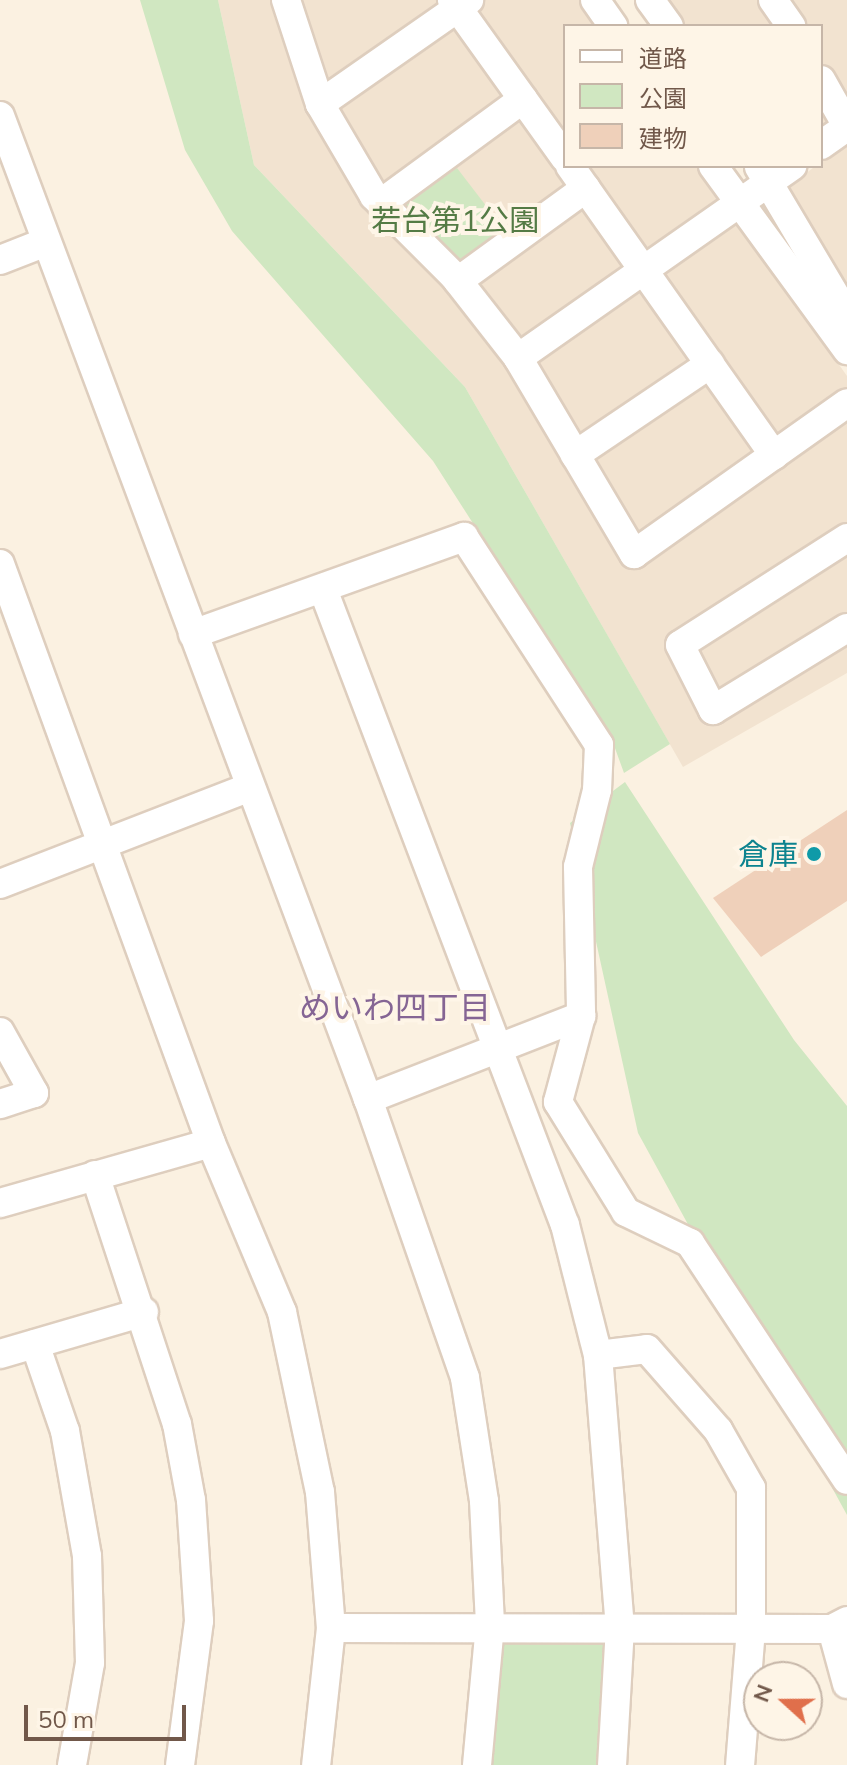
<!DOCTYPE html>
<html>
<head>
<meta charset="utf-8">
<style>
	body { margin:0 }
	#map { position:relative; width:847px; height:1765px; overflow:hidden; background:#fbf1e1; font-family:Mulish,"Noto Sans JP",sans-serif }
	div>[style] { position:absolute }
	.residential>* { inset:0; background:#f2e3d0 }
	.green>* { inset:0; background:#d0e7c1 }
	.building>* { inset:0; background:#efd0ba }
	.roads { filter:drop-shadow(2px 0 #decebe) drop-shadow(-2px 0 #decebe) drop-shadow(0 2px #decebe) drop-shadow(0 -2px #decebe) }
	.minor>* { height:28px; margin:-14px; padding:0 14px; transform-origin:14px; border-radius:14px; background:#fff }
	.dots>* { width:22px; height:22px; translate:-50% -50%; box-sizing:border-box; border:4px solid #fef5e7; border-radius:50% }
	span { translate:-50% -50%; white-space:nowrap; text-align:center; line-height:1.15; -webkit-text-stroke:8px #fef5e7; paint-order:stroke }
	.park-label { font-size:30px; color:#547b45 }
	.culture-label { font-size:30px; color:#0d838f }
	.right { translate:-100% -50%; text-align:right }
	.neighbourhood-label { font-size:32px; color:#856594 }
	.legend { position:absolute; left:563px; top:24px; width:260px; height:144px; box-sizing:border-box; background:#fef5e7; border:2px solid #c6b6a8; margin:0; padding:10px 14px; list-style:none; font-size:24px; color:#71584a }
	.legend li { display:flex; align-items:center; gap:16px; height:40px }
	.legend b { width:40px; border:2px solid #c6b6a8 }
	.north { position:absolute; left:743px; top:1661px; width:80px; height:80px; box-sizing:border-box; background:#fef5e7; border:2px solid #c6b6a8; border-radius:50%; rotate:291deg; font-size:22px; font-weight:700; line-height:32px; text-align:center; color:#71584a }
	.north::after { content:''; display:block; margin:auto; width:28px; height:36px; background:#e06f4b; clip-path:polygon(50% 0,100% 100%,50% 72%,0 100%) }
	.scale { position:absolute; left:24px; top:1705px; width:162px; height:36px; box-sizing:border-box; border:4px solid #71584a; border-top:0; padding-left:10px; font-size:24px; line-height:28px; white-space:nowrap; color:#71584a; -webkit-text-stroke:6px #fef5e7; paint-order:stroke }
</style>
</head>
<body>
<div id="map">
	<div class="residential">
		<i style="clip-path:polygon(218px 0,582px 0,600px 26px,565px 26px,565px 166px,699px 166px,847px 376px,847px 673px,683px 767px,465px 387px,254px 165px)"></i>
		<i style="clip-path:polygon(660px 0,847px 0,847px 113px,821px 131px,821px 26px,679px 26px)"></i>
		<i style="clip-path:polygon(847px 142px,847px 302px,784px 190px)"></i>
	</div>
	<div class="green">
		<i style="clip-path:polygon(140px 0,218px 0,254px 165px,465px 387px,670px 744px,624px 773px,612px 740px,433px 461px,232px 231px,185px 150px)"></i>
		<i style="clip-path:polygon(457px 168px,510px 237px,467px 269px,403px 213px,405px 203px)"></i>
		<i style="clip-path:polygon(625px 782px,794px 1040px,847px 1106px,847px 1515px,638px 1133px,570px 823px)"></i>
		<i style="clip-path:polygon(509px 1640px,602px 1642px,613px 1653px,604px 1765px,487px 1765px,497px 1649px)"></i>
	</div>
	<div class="building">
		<i style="clip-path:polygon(847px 810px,847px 901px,761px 957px,713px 898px)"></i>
	</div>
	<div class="roads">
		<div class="minor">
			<i style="left:286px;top:0;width:109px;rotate:71.9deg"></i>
			<i style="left:320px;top:104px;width:107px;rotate:59.6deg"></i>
			<i style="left:374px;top:196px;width:113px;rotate:45deg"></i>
			<i style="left:454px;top:276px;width:104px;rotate:52deg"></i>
			<i style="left:518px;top:358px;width:228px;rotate:59.4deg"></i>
			<i style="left:634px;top:554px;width:261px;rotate:-35.3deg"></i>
			<i style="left:452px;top:0;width:194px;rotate:54.4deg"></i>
			<i style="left:595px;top:0;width:32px;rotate:55deg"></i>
			<i style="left:650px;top:0;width:32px;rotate:54deg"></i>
			<i style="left:773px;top:0;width:32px;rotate:55deg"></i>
			<i style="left:821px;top:80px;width:53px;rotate:60.5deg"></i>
			<i style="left:320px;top:104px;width:182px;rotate:-34.9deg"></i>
			<i style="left:0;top:116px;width:1050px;rotate:69.48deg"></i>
			<i style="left:368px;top:1099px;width:295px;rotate:70.8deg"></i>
			<i style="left:465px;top:1378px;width:124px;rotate:81.2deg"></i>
			<i style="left:484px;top:1501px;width:124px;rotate:87.2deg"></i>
			<i style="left:490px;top:1625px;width:141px;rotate:95.3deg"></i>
			<i style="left:821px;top:145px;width:32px;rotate:-35deg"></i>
			<i style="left:570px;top:166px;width:354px;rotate:54.8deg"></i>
			<i style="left:713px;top:166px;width:228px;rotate:53.9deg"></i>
			<i style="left:759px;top:167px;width:172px;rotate:59.3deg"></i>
			<i style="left:381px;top:203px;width:176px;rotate:-36.2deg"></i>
			<i style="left:0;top:260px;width:49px;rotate:-21.4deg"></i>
			<i style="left:458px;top:281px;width:158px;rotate:-36deg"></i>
			<i style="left:518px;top:358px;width:335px;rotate:-35deg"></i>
			<i style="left:575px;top:455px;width:163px;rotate:-34deg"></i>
			<i style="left:847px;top:538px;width:198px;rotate:147.4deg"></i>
			<i style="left:680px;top:645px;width:73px;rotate:63.1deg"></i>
			<i style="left:713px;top:710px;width:157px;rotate:-31.5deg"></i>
			<i style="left:0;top:564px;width:616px;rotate:69.98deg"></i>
			<i style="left:211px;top:1143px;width:183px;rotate:67.2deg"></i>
			<i style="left:282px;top:1312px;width:184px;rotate:78.1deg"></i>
			<i style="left:320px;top:1492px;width:136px;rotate:85.4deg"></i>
			<i style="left:331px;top:1628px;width:138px;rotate:96.2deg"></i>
			<i style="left:324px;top:592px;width:677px;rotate:69.16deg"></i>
			<i style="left:565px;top:1225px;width:134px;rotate:75.8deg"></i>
			<i style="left:598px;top:1355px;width:273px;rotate:85.4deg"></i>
			<i style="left:620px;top:1627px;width:138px;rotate:93.3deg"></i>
			<i style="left:193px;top:634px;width:288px;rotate:-19.7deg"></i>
			<i style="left:464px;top:537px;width:248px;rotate:57deg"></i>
			<i style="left:599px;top:745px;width:45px;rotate:92.5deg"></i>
			<i style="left:597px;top:790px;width:79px;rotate:103.9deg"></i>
			<i style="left:578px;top:867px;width:149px;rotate:88.8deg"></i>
			<i style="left:581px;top:1016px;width:89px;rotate:105deg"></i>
			<i style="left:558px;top:1102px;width:129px;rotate:58.3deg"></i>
			<i style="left:626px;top:1212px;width:71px;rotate:25.8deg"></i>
			<i style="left:690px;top:1243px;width:284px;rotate:56.5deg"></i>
			<i style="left:0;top:884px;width:268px;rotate:-21.2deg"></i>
			<i style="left:0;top:1032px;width:70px;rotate:60.9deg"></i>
			<i style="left:34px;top:1093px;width:36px;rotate:162deg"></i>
			<i style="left:368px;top:1099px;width:229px;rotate:-21.3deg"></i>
			<i style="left:95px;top:1175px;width:262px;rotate:71.8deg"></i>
			<i style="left:177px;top:1424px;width:77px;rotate:79.6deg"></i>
			<i style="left:191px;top:1500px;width:121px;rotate:86.2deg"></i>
			<i style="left:199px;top:1621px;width:145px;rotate:97.5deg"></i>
			<i style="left:0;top:1203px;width:219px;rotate:-15.9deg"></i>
			<i style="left:35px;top:1344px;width:92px;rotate:71deg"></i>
			<i style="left:65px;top:1431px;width:127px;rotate:80deg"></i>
			<i style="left:87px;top:1556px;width:107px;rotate:88.4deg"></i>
			<i style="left:90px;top:1663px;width:104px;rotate:100deg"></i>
			<i style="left:0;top:1354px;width:150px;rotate:-16.3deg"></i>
			<i style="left:598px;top:1355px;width:49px;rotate:-7deg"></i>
			<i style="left:647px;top:1349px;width:108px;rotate:48.8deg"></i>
			<i style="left:718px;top:1430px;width:67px;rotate:60.4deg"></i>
			<i style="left:751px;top:1488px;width:141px;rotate:90deg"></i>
			<i style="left:751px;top:1629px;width:136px;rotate:94.6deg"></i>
			<i style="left:331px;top:1628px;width:501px;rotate:0.11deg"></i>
			<i style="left:832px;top:1629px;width:17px;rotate:-28deg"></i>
			<i style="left:832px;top:1629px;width:57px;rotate:74.7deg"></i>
		</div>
	</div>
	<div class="dots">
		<i style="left:814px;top:854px;background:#0f9aa8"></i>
	</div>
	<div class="park-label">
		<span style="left:455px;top:220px">若台第1公園</span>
	</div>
	<div class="culture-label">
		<span class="right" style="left:798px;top:854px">倉庫</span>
	</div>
	<div class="neighbourhood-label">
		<span style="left:395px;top:1007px">めいわ四丁目</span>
	</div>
	<ul class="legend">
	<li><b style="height:10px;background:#fff"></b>道路</li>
	<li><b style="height:22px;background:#d0e7c1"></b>公園</li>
	<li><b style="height:22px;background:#efd0ba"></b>建物</li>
	</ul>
	<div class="north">N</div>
	<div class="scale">50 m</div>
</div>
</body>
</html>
